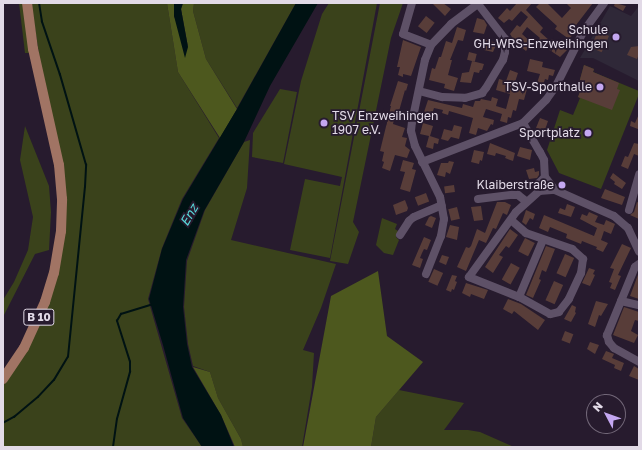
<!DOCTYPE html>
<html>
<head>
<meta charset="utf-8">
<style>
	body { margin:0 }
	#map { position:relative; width:642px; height:450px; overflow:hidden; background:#271b2e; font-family:"Golos Text",sans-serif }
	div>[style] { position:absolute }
	.education>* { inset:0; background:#2f2838 }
	.green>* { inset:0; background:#3a421b }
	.forest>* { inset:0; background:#4d581e }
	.water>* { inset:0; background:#001213 }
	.stream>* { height:1.5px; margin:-0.75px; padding:0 0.75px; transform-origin:0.75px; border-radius:0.75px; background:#001213 }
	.building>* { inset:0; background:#583d39; transform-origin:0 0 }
	.minor>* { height:8px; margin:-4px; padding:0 4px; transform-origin:4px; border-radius:4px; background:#5e5167 }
	.major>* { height:10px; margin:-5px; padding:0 5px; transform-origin:5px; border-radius:5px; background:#a17464 }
	.dots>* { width:11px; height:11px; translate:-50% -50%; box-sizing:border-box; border:2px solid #271b2e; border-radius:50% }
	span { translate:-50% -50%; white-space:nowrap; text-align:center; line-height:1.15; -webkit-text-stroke:3.5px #271b2e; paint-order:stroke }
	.shield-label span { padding:1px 3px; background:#271b2e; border:1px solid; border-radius:3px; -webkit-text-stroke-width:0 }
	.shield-label { font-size:11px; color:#e2dae7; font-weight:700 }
	.poi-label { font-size:12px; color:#e2dae7 }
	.right { translate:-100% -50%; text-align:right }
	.left { translate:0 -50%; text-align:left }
	.water-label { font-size:13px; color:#57d9da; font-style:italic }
	.frame { position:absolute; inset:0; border:4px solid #e2dae7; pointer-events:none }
	.north { position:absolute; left:586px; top:394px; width:40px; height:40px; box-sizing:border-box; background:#271b2e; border:1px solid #726778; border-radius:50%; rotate:311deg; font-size:11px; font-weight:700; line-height:16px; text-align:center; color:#e2dae7 }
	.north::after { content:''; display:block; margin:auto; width:14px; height:18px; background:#c4a7f1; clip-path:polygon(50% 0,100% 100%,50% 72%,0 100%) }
</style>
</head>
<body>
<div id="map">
	<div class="education">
		<i style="clip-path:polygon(610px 6px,631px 16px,639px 6px,639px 81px,593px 58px,580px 58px)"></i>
	</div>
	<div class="green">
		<i style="clip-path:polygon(19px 3px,24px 3px,31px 53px,25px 53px)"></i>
		<i style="clip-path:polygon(31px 3px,167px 3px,178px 72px,219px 138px,182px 199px,162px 248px,148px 299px,182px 418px,202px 447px,3px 447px,3px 382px,34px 333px,64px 213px)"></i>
		<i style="clip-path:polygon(194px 3px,296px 3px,237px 108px,206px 59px,193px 11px)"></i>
		<i style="clip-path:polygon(329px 3px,377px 3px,330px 258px,290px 250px,305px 179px,340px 186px,342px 177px,284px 164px,301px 81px,322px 14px)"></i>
		<i style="clip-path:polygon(380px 3px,403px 3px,391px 38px,353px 222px,359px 232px,348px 264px,330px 261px)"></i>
		<i style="clip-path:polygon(584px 65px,594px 69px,593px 72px,639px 91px,639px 94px,601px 189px,559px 173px,547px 150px,560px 110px,573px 115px,580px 98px,578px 97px,583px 84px,579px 83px)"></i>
		<i style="clip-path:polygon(280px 89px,297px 92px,283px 163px,252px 157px,253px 133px)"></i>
		<i style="clip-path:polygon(25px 126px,49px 186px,51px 212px,49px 250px,35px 254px,3px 317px,3px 300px,14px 282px,28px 250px,33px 217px,20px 160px)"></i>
		<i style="clip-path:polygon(250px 140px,247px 188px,231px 240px,336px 264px,321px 308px,303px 350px,314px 353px,312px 387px,302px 447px,243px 447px,241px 439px,218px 398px,210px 372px,193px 366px,188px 344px,184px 307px,187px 261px,205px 210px,244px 142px)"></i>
		<i style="clip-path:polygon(382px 218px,397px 224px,395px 229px,398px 231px,396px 237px,399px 240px,393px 255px,384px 253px,376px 245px)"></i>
		<i style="clip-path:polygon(399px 390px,464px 403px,444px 430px,468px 430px,480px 432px,514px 447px,371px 447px,376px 417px)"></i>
	</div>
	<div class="forest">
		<i style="clip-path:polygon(167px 3px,174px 3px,174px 16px,188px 47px,181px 9px,183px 3px,194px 3px,193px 11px,206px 59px,237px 109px,220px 138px,178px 72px)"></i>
		<i style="clip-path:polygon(378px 271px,387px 336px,423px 362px,376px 417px,371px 447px,303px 447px,331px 296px)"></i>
		<i style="clip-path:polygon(193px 367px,210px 372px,218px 398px,241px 439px,243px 447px,235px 447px,221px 415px)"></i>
	</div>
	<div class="water">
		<i style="clip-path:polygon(174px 3px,183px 3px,181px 9px,188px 47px,185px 58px,174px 16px)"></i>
		<i style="clip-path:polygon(296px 3px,318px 3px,270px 86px,244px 142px,204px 211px,186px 260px,183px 307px,187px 344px,192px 367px,221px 415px,234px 447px,202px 447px,183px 418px,163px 345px,149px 299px,162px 249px,183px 199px,237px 109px)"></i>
	</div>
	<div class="stream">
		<i style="left:3px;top:423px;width:13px;rotate:-29deg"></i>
		<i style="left:14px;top:417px;width:31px;rotate:-40deg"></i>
		<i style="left:38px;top:397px;width:23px;rotate:-47deg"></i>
		<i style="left:54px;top:380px;width:27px;rotate:-59deg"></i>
		<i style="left:68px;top:357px;width:171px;rotate:-84.3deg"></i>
		<i style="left:85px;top:187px;width:22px;rotate:-87deg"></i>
		<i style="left:86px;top:165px;width:94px;rotate:-106.1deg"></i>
		<i style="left:60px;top:75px;width:56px;rotate:-108.8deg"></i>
		<i style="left:42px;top:22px;width:19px;rotate:-99deg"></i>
		<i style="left:113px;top:447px;width:28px;rotate:-82deg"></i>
		<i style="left:117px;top:419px;width:49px;rotate:-74.5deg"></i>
		<i style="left:130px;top:372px;width:10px;rotate:-90deg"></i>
		<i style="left:130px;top:362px;width:43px;rotate:-107.6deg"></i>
		<i style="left:117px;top:321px;width:8px;rotate:-60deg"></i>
		<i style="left:121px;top:314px;width:31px;rotate:-17deg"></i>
	</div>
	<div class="building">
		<i style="clip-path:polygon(432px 3px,443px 3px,451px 9px,445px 16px)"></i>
		<i style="clip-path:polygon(517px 3px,532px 3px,526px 10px,543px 28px,540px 32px,550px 41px,552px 39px,567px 50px,560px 57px,545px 47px,544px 48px,537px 42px,540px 38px,527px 27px,522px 34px,532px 43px,526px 51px,515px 42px,510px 34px,517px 25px,520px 27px,528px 17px,521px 11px,512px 21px,509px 19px,504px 23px,498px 18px,507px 8px,510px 11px)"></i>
		<i style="clip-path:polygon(540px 3px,547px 3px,562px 18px,571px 8px,566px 3px,593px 3px,573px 29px,576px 31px,569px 39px,555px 29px,557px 26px,536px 7px)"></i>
		<i style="clip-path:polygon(615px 3px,626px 6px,623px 11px,614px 6px)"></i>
		<i style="left:426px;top:16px;width:11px;height:13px;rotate:38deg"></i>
		<i style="clip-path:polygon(477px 18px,484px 20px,487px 25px,484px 34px,473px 32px)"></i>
		<i style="clip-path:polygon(457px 27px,466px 30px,463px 41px,458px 40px,450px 60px,452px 60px,448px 75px,458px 78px,454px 91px,444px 88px,445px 84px,429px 80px,432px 68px,435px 69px,439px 57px,441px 57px,446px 41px,452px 43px)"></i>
		<i style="left:598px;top:31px;width:12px;height:18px;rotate:24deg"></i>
		<i style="clip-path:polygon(403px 40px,421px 47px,411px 76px,403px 74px,403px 77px,398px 75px,400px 67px,397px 67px)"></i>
		<i style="clip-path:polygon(486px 40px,497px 43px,493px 52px,484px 50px)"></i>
		<i style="clip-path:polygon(639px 46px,639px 54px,637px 59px,627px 55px,631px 47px)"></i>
		<i style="left:469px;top:52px;width:8px;height:8px;rotate:14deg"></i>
		<i style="clip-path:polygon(530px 59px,543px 62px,542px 67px,555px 70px,553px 76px,549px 75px,548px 80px,545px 79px,543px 85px,537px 83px,540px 74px,527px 71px)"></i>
		<i style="clip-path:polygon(472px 61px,484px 64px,482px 70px,480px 70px,479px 73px,474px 72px,471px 83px,460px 82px,462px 73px,469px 72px)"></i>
		<i style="clip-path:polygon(584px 65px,594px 69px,593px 72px,619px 83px,617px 89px,620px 90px,612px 110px,578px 97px,583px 84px,579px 83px)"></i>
		<i style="clip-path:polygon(510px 70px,518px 73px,514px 85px,527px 89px,524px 100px,519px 99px,516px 111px,513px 110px,511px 118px,508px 117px,507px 123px,500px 121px,502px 114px,486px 109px,483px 117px,494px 120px,493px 125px,491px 124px,487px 131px,478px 128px,476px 135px,469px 133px,473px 118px,449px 111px,448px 115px,442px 113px,443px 110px,434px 108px,432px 114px,424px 112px,428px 100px,462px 108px,463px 104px,473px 107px,475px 101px,480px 101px,481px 99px,491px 101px,492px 97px,498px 99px,496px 106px,506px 109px,510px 94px,496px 90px,499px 79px,506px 81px)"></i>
		<i style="clip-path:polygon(398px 81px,408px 84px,406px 91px,405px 90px,399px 111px,405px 112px,404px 117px,395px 114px,393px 124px,405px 128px,402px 137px,407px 138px,405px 146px,410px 150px,407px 158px,395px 155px,390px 171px,382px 168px,384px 162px,382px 161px,384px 152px,380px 151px,391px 106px,390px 106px)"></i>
		<i style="left:533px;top:82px;width:7px;height:7px;rotate:16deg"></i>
		<i style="clip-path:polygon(639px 114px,639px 126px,638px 129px,630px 126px,631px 121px,635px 123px)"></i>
		<i style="clip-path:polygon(540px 118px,548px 121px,545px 130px,536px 128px)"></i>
		<i style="clip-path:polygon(423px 123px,433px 126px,430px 136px,439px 139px,438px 144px,434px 143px,433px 149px,426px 147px,429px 136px,420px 134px)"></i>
		<i style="clip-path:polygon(454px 125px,462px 127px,459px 139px,451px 137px,448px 141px,441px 139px,444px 129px,452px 131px)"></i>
		<i style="clip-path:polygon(490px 143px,515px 153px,513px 161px,505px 158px,506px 156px,496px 153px,495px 156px,487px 154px)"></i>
		<i style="clip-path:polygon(634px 143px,639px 144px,639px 156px,634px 154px,628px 169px,621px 166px,625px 156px,628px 157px)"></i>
		<i style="clip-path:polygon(520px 147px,532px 150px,530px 160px,517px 156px)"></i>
		<i style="clip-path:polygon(474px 150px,484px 152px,482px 161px,480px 160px,479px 164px,471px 162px)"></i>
		<i style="clip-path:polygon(403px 160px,414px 163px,412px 169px,416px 170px,410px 192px,400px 189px,405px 172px,400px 171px)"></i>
		<i style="clip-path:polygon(449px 161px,454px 162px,450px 174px,446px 172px,445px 177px,437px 175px,441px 163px,448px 163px)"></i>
		<i style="clip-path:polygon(534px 168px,535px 172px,539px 171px,539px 175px,537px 178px,529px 179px,526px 170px)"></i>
		<i style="clip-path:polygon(613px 173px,626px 183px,622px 189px,614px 184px,615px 182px,610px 178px)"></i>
		<i style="left:454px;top:185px;width:7px;height:10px;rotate:82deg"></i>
		<i style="clip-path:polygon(605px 189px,625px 197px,622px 205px,601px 198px)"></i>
		<i style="left:426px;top:193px;width:9px;height:12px;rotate:69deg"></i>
		<i style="clip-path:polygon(405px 200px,408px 208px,407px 211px,396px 215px,393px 205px)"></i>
		<i style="clip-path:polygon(497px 202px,505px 202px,511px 205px,507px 215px,503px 213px,496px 229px,493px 228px,486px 243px,479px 240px,466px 271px,457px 267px,466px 247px,469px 248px,471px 246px,477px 229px,485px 233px)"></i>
		<i style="clip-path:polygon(637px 202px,639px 203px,639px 219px,630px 215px,634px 212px)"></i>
		<i style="clip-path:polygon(567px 204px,575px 207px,571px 217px,558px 213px,560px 208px,565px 210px)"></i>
		<i style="clip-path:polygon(481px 206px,483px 220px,474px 221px,471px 207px)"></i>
		<i style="left:457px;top:207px;width:12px;height:9px;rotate:76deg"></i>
		<i style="clip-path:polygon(526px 210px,535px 214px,533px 220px,530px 218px,526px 225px,522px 222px)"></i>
		<i style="clip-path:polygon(589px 212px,598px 216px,595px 222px,604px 225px,606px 220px,615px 224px,611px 234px,604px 231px,601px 240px,608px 243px,603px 252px,596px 249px,597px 247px,582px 241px,581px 244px,566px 238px,567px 234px,550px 227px,548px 232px,539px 228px,544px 215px,594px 236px,597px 228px,580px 219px,582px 214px,587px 216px)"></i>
		<i style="clip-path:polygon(431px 216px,436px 218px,432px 228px,425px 225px,429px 217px)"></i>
		<i style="clip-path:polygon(450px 225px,459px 227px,457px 240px,446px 237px)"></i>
		<i style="clip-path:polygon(510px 229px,518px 235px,509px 248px,506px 246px,499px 255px,503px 257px,493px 273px,485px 267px)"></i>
		<i style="clip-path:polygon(424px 237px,431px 240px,427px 250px,424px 249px,422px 253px,420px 258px,423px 259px,420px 268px,412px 265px)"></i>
		<i style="left:525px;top:238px;width:11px;height:15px;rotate:27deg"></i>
		<i style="clip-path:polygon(622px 244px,631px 248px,618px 275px,621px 276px,615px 290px,610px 288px,612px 283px,609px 282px,614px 269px,610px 268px)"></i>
		<i style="clip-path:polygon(546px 246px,555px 249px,546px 272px,542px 270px,539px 279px,541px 280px,533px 298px,526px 295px)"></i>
		<i style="left:565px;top:254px;width:10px;height:21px;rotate:24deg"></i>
		<i style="clip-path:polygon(442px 255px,449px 257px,446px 265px,439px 262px)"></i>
		<i style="left:511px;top:263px;width:10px;height:19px;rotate:29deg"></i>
		<i style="clip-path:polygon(589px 268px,595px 270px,593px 274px,595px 275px,590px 286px,582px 283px)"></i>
		<i style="left:434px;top:269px;width:10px;height:14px;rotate:24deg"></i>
		<i style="clip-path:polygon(639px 272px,639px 299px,630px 296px)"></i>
		<i style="clip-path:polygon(452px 275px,457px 276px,455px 281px,457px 282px,454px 290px,452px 289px,451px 292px,446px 290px)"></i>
		<i style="left:554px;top:281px;width:10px;height:21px;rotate:24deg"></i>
		<i style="clip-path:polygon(466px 283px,488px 290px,484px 299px,471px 294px,470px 297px,462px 293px)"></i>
		<i style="clip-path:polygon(508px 299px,521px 304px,545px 320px,538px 330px,514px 311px,512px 314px,503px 309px)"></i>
		<i style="clip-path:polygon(596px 301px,608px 304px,601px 316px,599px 315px,595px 327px,588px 324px)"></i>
		<i style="clip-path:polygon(572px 305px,576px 307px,575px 312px,576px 313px,571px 322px,564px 319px)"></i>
		<i style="clip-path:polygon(624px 307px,639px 312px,639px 321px,635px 320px,631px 331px,638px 335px,634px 343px,613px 335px)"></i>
		<i style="left:565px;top:331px;width:9px;height:10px;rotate:21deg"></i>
		<i style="clip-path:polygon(590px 342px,599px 345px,595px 354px,587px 349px)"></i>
		<i style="clip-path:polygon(606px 351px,614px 354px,612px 358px,624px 363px,621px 371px,614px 368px,615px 365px,602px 359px)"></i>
		<i style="clip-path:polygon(634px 366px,639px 369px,639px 380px,629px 376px)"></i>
	</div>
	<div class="minor">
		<i style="left:412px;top:3px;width:32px;rotate:106deg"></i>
		<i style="left:403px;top:34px;width:30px;rotate:21deg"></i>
		<i style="left:419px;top:91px;width:24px;rotate:15deg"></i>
		<i style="left:442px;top:97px;width:23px;rotate:2deg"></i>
		<i style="left:465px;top:98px;width:18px;rotate:-16deg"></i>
		<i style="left:482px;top:93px;width:6px;rotate:-51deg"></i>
		<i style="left:486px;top:88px;width:33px;rotate:-59deg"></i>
		<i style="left:503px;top:60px;width:8px;rotate:-76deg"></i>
		<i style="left:505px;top:52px;width:13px;rotate:-90deg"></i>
		<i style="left:505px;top:39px;width:44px;rotate:-127.6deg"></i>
		<i style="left:523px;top:123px;width:34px;rotate:60deg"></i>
		<i style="left:540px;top:152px;width:9px;rotate:63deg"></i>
		<i style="left:544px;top:160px;width:17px;rotate:87deg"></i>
		<i style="left:545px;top:177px;width:16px;rotate:52deg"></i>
		<i style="left:555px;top:190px;width:64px;rotate:23.8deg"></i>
		<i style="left:614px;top:216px;width:18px;rotate:41deg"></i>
		<i style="left:628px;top:228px;width:26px;rotate:65deg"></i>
		<i style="left:422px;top:162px;width:108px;rotate:-21.1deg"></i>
		<i style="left:523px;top:123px;width:33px;rotate:-45deg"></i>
		<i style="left:546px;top:100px;width:17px;rotate:-54deg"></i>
		<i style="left:556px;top:86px;width:60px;rotate:-63.4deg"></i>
		<i style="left:583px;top:32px;width:36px;rotate:-54deg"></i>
		<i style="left:539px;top:191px;width:5px;rotate:-112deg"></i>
		<i style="left:537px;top:186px;width:4px;rotate:-56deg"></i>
		<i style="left:539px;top:183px;width:8px;rotate:-45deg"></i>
		<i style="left:478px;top:199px;width:35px;rotate:-7deg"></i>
		<i style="left:513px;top:195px;width:5px"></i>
		<i style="left:518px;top:195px;width:11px;rotate:38deg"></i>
		<i style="left:629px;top:210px;width:37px;rotate:-74deg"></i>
		<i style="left:511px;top:220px;width:20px;rotate:41deg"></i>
		<i style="left:526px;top:233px;width:49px;rotate:19.2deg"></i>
		<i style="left:572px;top:249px;width:15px;rotate:42deg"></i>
		<i style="left:583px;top:259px;width:14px;rotate:98deg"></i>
		<i style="left:581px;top:273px;width:29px;rotate:115deg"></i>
		<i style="left:569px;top:299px;width:16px;rotate:128deg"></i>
		<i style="left:559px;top:312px;width:9px;rotate:167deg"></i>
		<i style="left:550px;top:314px;width:35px;rotate:-151deg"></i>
		<i style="left:519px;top:297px;width:54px;rotate:-158.2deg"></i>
		<i style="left:469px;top:277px;width:80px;rotate:-54.1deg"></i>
		<i style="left:516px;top:212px;width:31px;rotate:-42deg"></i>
		<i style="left:539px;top:191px;width:16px;rotate:-4deg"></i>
		<i style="left:400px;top:235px;width:17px;rotate:-57deg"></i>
		<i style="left:409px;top:221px;width:6px;rotate:-39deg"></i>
		<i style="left:414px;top:217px;width:30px;rotate:-23deg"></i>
		<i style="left:639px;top:264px;width:5px;rotate:143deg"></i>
		<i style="left:635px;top:267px;width:74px;rotate:112.4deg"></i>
		<i style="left:607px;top:335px;width:7px;rotate:74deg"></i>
		<i style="left:609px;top:342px;width:8px;rotate:50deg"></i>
		<i style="left:614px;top:348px;width:29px;rotate:29deg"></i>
		<i style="left:426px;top:274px;width:41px;rotate:-68.5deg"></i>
		<i style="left:441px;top:236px;width:17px;rotate:-80deg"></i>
		<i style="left:444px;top:219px;width:22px;rotate:-100deg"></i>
		<i style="left:440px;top:197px;width:57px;rotate:-116.1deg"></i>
		<i style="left:415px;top:146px;width:16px;rotate:-105deg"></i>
		<i style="left:411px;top:131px;width:9px;rotate:-84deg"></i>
		<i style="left:412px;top:122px;width:63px;rotate:-78.2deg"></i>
		<i style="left:425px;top:60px;width:16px;rotate:-68deg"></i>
		<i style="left:431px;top:45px;width:29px;rotate:-46deg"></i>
		<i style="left:451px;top:24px;width:35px;rotate:-37deg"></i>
		<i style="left:519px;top:297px;width:62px;rotate:-67.2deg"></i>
		<i style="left:621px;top:301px;width:18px;rotate:13deg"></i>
	</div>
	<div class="major">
		<i style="left:3px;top:379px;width:37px;rotate:-56deg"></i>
		<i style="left:24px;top:348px;width:51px;rotate:-65.5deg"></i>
		<i style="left:45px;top:302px;width:30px;rotate:-73deg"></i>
		<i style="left:54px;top:273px;width:43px;rotate:-80.5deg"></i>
		<i style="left:61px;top:231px;width:32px;rotate:-88deg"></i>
		<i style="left:62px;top:199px;width:34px;rotate:-95deg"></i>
		<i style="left:59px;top:165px;width:119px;rotate:-102.6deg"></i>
		<i style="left:33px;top:49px;width:46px;rotate:-97.4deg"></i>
	</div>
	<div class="dots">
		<i style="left:616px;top:37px;background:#c4a7f1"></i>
		<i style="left:600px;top:87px;background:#c4a7f1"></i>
		<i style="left:324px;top:123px;background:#c4a7f1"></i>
		<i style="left:588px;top:133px;background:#c4a7f1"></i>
		<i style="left:562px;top:185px;background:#c4a7f1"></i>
	</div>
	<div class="shield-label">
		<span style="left:39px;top:317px">B 10</span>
	</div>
	<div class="poi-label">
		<span class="right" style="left:608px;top:37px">Schule<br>GH-WRS-Enzweihingen</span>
		<span class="right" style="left:592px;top:87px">TSV-Sporthalle</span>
		<span class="left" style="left:332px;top:123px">TSV Enzweihingen<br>1907 e.V.</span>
		<span class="right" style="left:580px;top:133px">Sportplatz</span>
		<span class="right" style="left:554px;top:185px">Klaiberstraße</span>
	</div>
	<div class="water-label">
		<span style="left:189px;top:215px;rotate:-60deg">Enz</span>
	</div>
	<div class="frame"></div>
	<div class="north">N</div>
</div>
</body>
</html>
